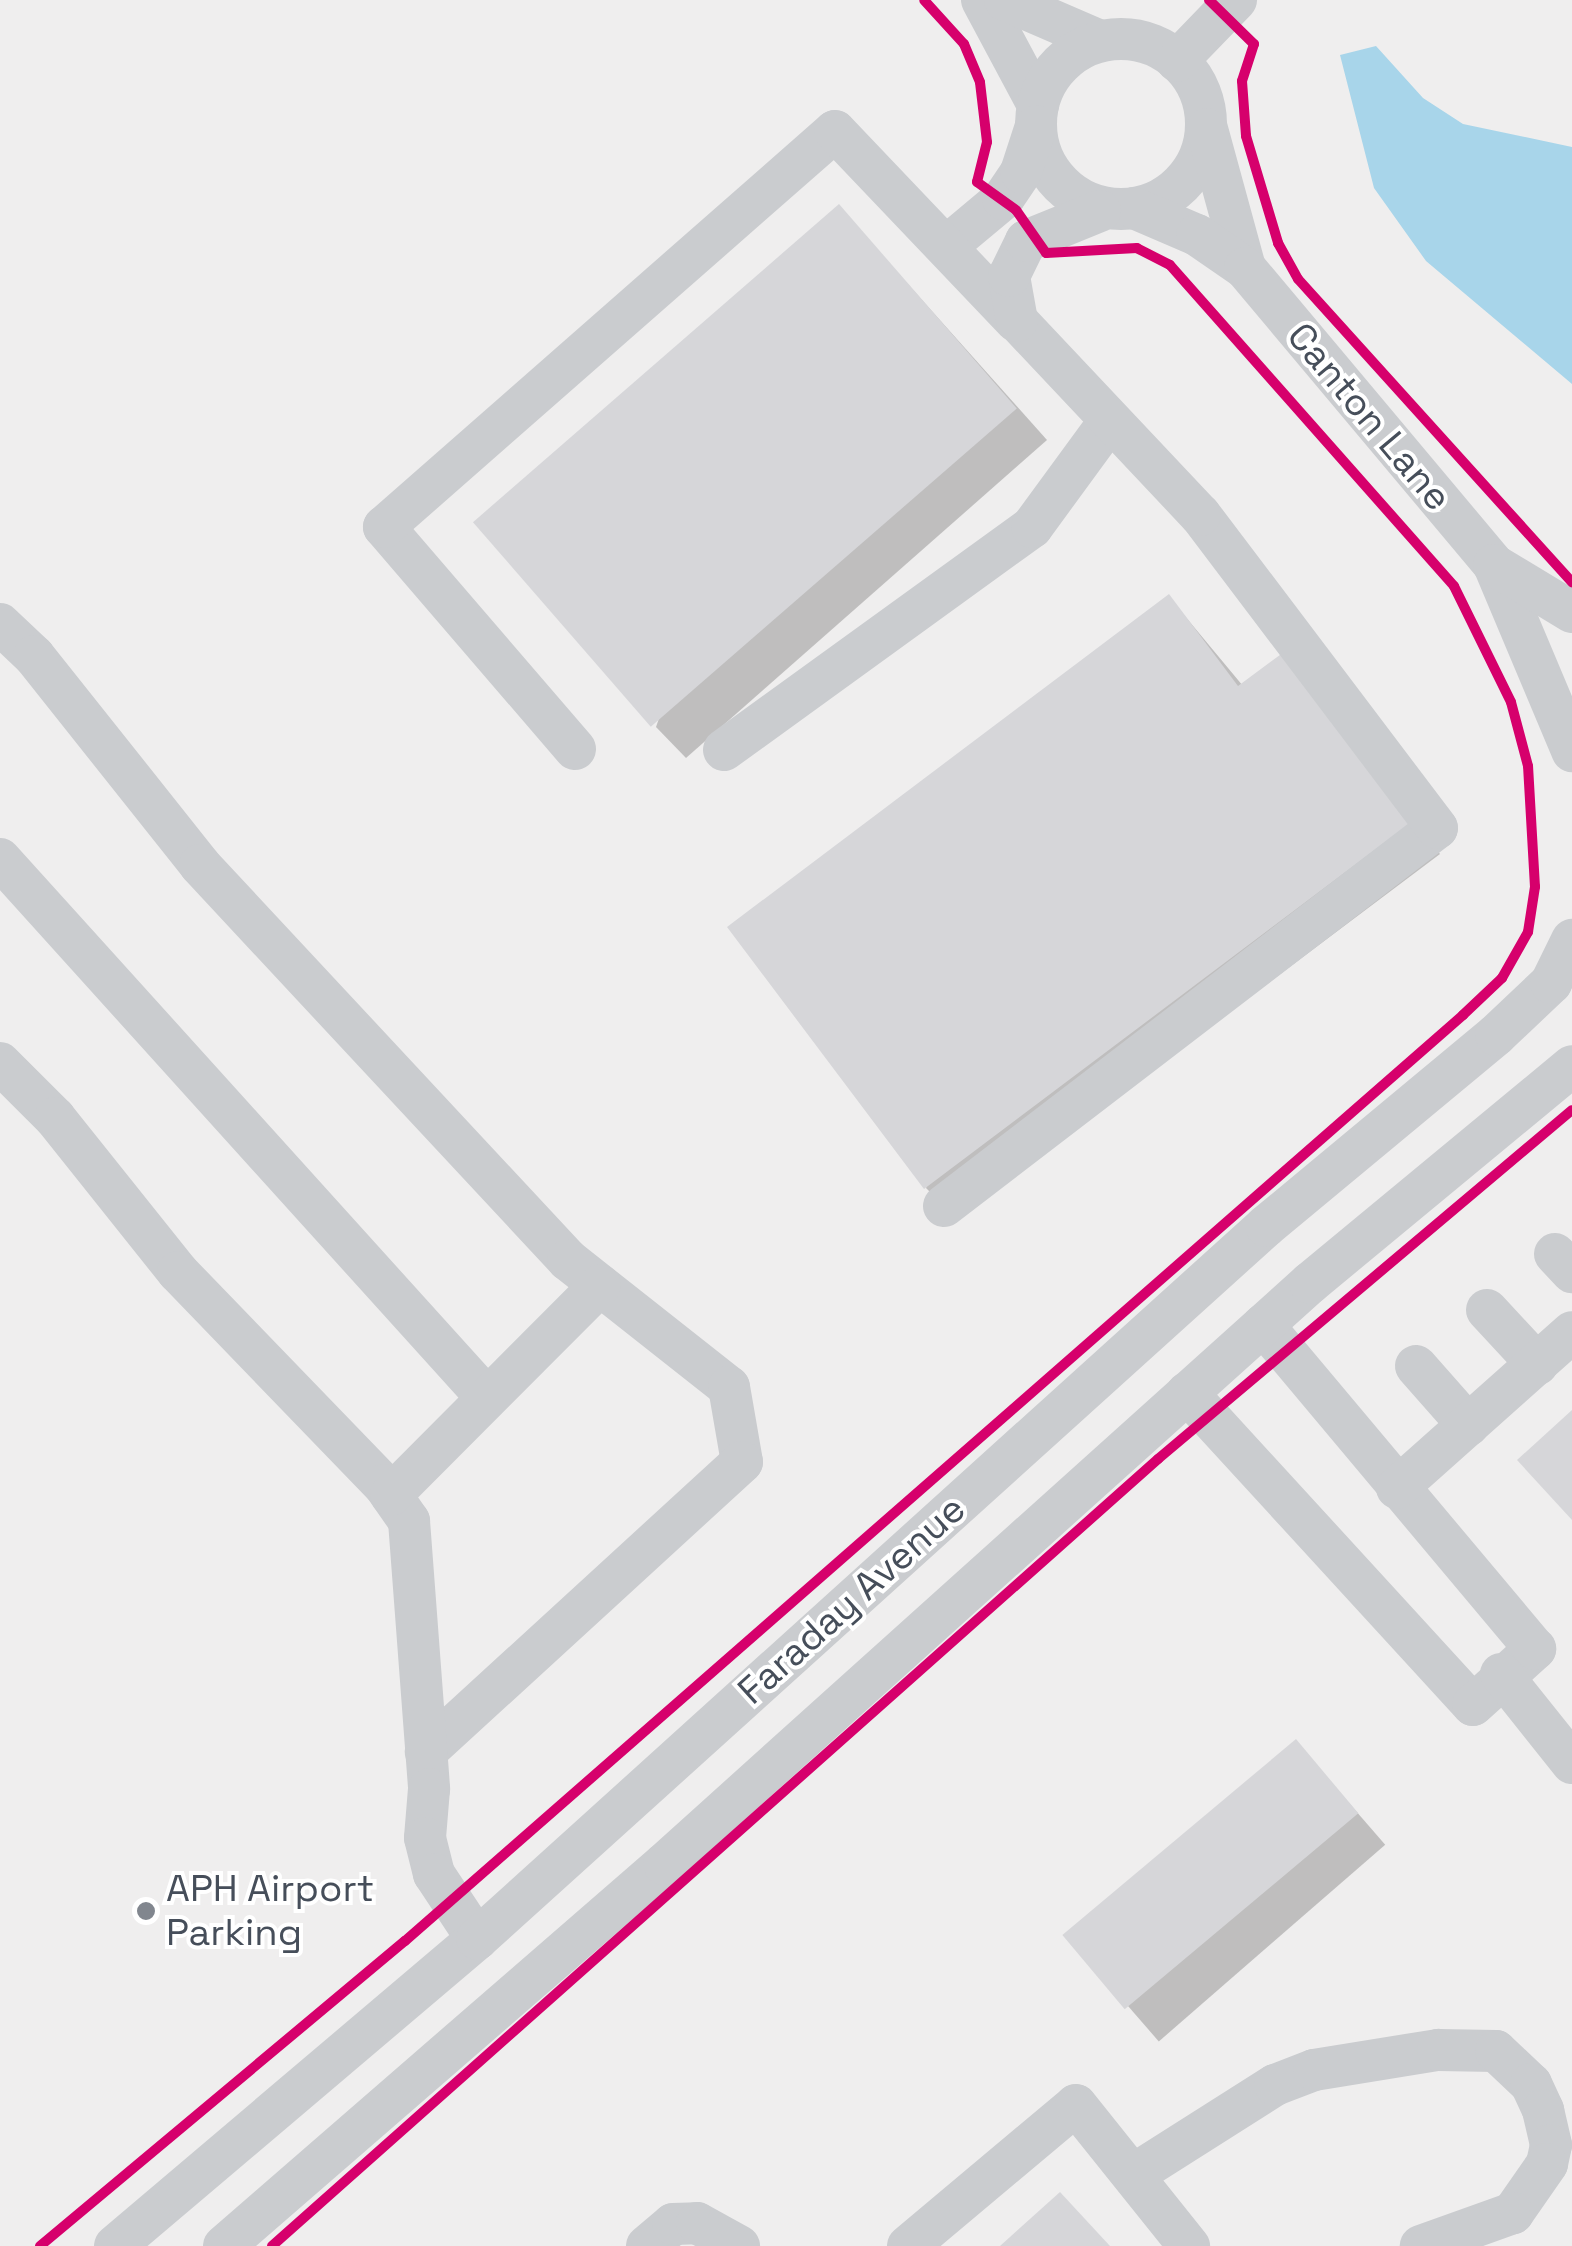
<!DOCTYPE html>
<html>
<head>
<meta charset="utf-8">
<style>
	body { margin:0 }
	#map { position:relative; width:1572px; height:2246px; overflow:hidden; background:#efeeee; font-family:"Space Grotesk",sans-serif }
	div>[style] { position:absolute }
	.water>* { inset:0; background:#a8d5ea }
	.shadow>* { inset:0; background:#0003; transform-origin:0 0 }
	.building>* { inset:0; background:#d6d6d9; transform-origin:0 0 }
	.minor>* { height:42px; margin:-21px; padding:0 21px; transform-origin:21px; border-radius:21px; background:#cacccf }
	.minor>.ring { margin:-21px; padding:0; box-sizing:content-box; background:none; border:42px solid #cacccf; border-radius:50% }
	.cycleway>* { height:10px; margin:-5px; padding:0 5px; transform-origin:5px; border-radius:5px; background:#d6006c }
	.dots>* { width:28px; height:28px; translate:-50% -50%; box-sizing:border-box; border:5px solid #fff; border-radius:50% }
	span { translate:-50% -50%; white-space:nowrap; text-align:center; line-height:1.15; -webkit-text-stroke:8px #fff; paint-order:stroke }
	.street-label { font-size:38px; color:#464e5a }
	.poi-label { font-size:38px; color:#464e5a }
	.left { translate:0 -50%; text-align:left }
</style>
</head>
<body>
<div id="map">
	<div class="water">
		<i style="clip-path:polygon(1376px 46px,1423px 98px,1463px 124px,1572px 147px,1572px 384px,1426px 261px,1374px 188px,1340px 55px)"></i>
	</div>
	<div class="shadow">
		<i style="clip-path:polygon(839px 207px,1047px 440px,686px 758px,656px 727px)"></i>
		<i style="clip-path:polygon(1169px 597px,1243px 686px,1314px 686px,1440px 854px,956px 1218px,926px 1188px)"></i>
		<i style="left:1296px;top:1742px;width:136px;height:300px;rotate:49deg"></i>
	</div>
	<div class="building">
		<i style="left:839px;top:204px;width:271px;height:485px;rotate:49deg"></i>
		<i style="clip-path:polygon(1169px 594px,1238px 686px,1284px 652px,1412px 822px,924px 1189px,727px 927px)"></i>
		<i style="clip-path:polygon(1572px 1410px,1572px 1520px,1517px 1460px)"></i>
		<i style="left:1296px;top:1739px;width:97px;height:305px;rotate:50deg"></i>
		<i style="clip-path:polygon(1060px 2192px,1110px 2246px,1000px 2246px)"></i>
	</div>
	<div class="minor">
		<i style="left:982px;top:0;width:119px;rotate:61.9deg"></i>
		<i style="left:1005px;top:0;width:103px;rotate:23.3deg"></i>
		<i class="ring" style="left:1036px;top:39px;width:128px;height:128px"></i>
		<i style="left:1177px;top:61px;width:85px;rotate:-46deg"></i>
		<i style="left:1207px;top:129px;width:144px;rotate:74.7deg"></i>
		<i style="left:1134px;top:208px;width:69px;rotate:23.2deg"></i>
		<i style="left:1197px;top:235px;width:58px;rotate:34.5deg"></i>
		<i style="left:1245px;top:268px;width:388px;rotate:50deg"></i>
		<i style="left:1494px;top:565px;width:202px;rotate:67.2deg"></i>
		<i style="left:948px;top:245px;width:72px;rotate:-39.9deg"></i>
		<i style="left:1003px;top:199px;width:32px;rotate:-56deg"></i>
		<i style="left:1021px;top:172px;width:48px;rotate:-71.9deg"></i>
		<i style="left:1494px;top:565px;width:91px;rotate:31.1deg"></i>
		<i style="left:0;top:624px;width:47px;rotate:43.3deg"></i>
		<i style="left:34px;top:656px;width:267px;rotate:51.5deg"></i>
		<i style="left:200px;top:865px;width:540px;rotate:47.03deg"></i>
		<i style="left:568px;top:1260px;width:205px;rotate:38.3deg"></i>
		<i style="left:729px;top:1387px;width:76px;rotate:80.2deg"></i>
		<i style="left:742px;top:1462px;width:429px;rotate:137.5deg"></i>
		<i style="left:575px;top:749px;width:293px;rotate:-130.7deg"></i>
		<i style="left:384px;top:527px;width:600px;rotate:-41.28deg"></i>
		<i style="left:835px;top:131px;width:262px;rotate:46.4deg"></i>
		<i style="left:724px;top:750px;width:380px;rotate:-35.9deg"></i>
		<i style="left:1032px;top:527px;width:129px;rotate:-53.8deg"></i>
		<i style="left:0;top:859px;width:726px;rotate:47.9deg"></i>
		<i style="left:0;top:1063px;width:78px;rotate:45deg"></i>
		<i style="left:55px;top:1118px;width:197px;rotate:51.4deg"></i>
		<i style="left:178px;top:1272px;width:296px;rotate:46deg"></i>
		<i style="left:384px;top:1485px;width:44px;rotate:55.2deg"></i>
		<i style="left:409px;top:1521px;width:269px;rotate:85.7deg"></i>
		<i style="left:429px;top:1789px;width:49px;rotate:94.7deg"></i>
		<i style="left:425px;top:1838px;width:37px;rotate:76deg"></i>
		<i style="left:434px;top:1874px;width:78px;rotate:56.5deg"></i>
		<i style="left:944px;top:1206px;width:621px;rotate:-37.48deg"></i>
		<i style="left:1437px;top:828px;width:393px;rotate:-127.1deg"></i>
		<i style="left:1200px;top:515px;width:267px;rotate:-133.3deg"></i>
		<i style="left:1017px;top:321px;width:46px;rotate:-100.1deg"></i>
		<i style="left:1009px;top:276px;width:39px;rotate:-64deg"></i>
		<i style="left:1026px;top:241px;width:80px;rotate:-22.1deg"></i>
		<i style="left:1555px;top:1254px;width:25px;rotate:47deg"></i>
		<i style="left:1487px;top:1310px;width:74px;rotate:47.2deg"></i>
		<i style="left:1416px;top:1366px;width:79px;rotate:48.6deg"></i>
		<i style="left:1187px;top:1393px;width:423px;rotate:47.5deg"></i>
		<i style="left:1473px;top:1705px;width:84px;rotate:-42.1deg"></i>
		<i style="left:1535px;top:1649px;width:423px;rotate:-130deg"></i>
		<i style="left:1397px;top:1488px;width:234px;rotate:-41.7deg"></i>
		<i style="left:391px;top:1495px;width:296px;rotate:-45.1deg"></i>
		<i style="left:1501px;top:1674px;width:114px;rotate:51.4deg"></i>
		<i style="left:1133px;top:2175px;width:168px;rotate:-32.4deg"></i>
		<i style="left:1275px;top:2085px;width:42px;rotate:-21deg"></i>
		<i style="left:1314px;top:2070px;width:126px;rotate:-9.2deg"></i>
		<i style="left:1438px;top:2050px;width:58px;rotate:1deg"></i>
		<i style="left:1496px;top:2051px;width:48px;rotate:43.3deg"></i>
		<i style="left:1531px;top:2084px;width:29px;rotate:65deg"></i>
		<i style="left:1543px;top:2110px;width:36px;rotate:77deg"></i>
		<i style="left:1551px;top:2145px;width:19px;rotate:102deg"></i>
		<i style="left:1547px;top:2164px;width:60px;rotate:124.8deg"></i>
		<i style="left:1513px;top:2213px;width:98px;rotate:160.3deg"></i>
		<i style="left:115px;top:2246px;width:475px;rotate:-40.3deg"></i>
		<i style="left:477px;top:1939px;width:1063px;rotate:-42.1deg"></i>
		<i style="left:1266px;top:1226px;width:299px;rotate:-39.7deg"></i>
		<i style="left:1496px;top:1035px;width:76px;rotate:-43.4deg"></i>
		<i style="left:1551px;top:983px;width:48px;rotate:-64deg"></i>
		<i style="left:224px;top:2246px;width:583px;rotate:-40.96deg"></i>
		<i style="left:664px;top:1864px;width:869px;rotate:-41.97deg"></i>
		<i style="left:1310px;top:1283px;width:340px;rotate:-39.6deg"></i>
		<i style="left:647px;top:2246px;width:34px;rotate:-40deg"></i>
		<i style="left:673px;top:2224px;width:24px;rotate:-2deg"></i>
		<i style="left:697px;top:2223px;width:48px;rotate:28.7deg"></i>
		<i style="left:908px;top:2246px;width:219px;rotate:-40deg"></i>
		<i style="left:1076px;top:2105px;width:181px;rotate:51.3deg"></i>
	</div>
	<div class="cycleway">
		<i style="left:1209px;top:0;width:63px;rotate:44.4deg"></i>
		<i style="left:1254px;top:44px;width:39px;rotate:108deg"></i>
		<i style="left:1242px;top:81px;width:55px;rotate:85.8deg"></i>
		<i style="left:1246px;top:136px;width:112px;rotate:73.3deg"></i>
		<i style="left:1278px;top:243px;width:41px;rotate:60.9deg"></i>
		<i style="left:1298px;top:279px;width:409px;rotate:47.9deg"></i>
		<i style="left:40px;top:2246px;width:476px;rotate:-39.9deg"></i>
		<i style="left:405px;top:1941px;width:1406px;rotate:-41.19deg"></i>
		<i style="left:1463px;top:1015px;width:54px;rotate:-43.5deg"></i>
		<i style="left:1502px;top:978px;width:53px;rotate:-60.5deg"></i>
		<i style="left:1528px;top:932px;width:46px;rotate:-81.2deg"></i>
		<i style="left:1535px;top:887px;width:121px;rotate:-93.3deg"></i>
		<i style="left:1528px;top:766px;width:66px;rotate:-104.9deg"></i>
		<i style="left:1511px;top:702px;width:129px;rotate:-116.2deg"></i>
		<i style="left:1454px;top:586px;width:429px;rotate:-131.5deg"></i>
		<i style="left:1170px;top:265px;width:37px;rotate:-153deg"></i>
		<i style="left:1137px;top:248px;width:91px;rotate:176.9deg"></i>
		<i style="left:1046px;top:253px;width:52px;rotate:-124.9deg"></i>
		<i style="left:1016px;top:210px;width:48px;rotate:-144.3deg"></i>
		<i style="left:977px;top:182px;width:41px;rotate:-76deg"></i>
		<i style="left:987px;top:142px;width:60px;rotate:-96.7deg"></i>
		<i style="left:980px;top:82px;width:41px;rotate:-112.8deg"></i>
		<i style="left:964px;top:44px;width:59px;rotate:-132.3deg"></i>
		<i style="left:272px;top:2246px;width:1185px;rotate:-41.61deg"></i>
		<i style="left:1158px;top:1459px;width:541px;rotate:-40.13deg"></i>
	</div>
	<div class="dots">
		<i style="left:146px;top:1911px;background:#81868e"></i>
	</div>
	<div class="street-label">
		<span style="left:1369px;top:417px;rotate:50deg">Canton Lane</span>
		<span style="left:852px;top:1600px;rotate:-42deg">Faraday Avenue</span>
	</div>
	<div class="poi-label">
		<span class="left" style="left:166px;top:1911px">APH Airport<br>Parking</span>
	</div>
</div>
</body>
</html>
